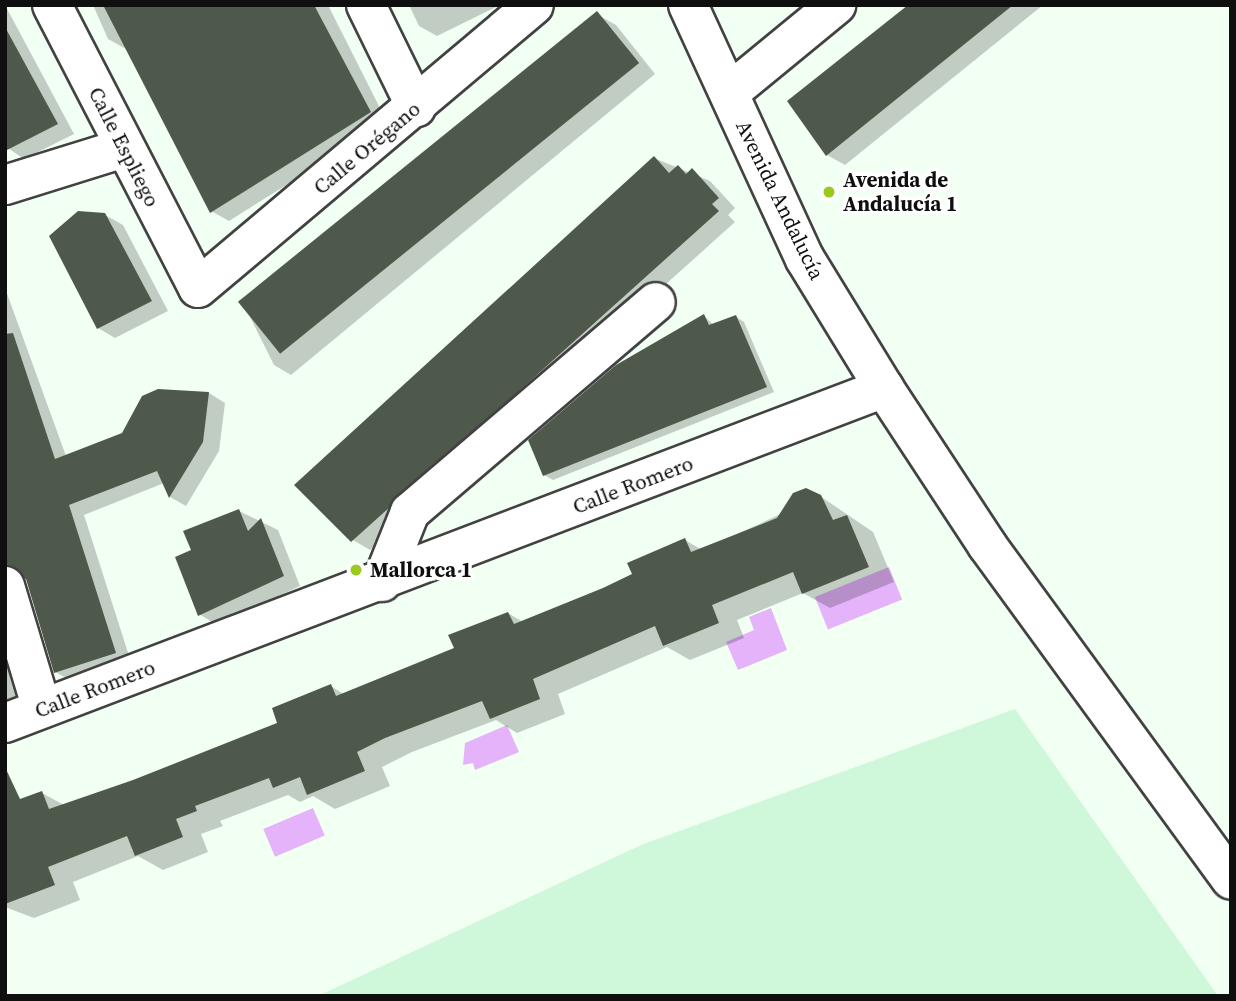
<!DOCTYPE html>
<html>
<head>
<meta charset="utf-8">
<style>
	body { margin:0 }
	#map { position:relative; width:1236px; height:1001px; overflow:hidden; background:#f2fff3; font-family:"Source Serif 4",serif }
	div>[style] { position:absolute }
	.farmland>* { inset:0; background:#cff7d9 }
	.water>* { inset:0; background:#e4b3fa; transform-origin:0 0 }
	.shadow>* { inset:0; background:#0003 }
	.building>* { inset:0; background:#4f594b; transform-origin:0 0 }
	.roads { filter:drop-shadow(2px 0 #424242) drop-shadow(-2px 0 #424242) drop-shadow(0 2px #424242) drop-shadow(0 -2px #424242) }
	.minor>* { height:38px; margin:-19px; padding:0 19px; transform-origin:19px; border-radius:19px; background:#fff }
	.dots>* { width:19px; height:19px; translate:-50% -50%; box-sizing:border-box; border:4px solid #fff; border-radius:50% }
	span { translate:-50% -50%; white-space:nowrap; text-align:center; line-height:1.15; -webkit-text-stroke:7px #fff; paint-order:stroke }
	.street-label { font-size:21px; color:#0f0f0f }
	.poi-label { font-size:21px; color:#0f0f0f; font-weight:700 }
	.left { translate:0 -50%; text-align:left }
	.frame { position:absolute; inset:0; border:7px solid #0f0f0f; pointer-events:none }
</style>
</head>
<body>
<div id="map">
	<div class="farmland">
		<i style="clip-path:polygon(1015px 709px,1218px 996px,318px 996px,641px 845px)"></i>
	</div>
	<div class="water">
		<i style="left:889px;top:567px;width:35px;height:80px;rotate:68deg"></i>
		<i style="clip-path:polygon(771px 608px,787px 650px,738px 670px,726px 642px,754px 630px,749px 617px)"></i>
		<i style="clip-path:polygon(507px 725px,519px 752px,475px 770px,473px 763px,463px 765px,465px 743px)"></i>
		<i style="left:313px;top:808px;width:30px;height:54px;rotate:67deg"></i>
	</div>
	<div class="shadow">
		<i style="clip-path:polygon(5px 5px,74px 134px,24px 159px,5px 146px)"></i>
		<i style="clip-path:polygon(93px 5px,328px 5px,387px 122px,229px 221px,211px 211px,126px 49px,108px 39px)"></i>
		<i style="clip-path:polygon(409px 5px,498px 5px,498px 6px,437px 36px,419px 26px)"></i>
		<i style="clip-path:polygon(911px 5px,1043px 5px,845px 165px,827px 155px)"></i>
		<i style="clip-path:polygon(598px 15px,616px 25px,655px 74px,291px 375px,274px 365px,246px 309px)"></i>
		<i style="clip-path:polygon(654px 158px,710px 181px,735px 208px,728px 215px,735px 222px,370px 550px,353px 540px)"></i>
		<i style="clip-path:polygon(105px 215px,123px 225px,168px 311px,115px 338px,98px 328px)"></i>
		<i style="clip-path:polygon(5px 288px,66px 456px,123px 435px,158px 391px,209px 393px,225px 403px,219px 451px,186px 506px,170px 497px,164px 483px,84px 515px,131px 662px,72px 681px,55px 672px,27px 578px,17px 573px,5px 581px)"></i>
		<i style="clip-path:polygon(704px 316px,714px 325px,736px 317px,744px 322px,774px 392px,553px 480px,544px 475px)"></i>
		<i style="clip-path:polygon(820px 496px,873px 532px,894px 582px,830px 608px,803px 593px,737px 620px,744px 638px,690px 660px,667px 647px,558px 694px,565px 714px,517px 733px,496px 720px,412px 752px,382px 767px,390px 786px,335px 809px,313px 796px,300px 802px,288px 795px,220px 821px,223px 826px,201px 834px,208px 852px,163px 870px,138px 856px,73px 882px,80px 900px,34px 918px,5px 907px,5px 807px,42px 793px,64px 805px,180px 765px,279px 724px,331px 686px,345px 695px,456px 649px,508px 613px,523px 622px,634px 575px,685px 540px,702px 550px)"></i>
		<i style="clip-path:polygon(239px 511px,278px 530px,300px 586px,217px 625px,199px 614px,193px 551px)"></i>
		<i style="clip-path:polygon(5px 620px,28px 697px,5px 704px)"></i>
	</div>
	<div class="building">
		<i style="clip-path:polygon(103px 5px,314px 5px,371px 112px,210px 213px)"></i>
		<i style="clip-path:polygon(908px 5px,1013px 5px,826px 156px,787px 101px)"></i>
		<i style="left:597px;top:11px;width:67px;height:462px;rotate:51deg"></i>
		<i style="clip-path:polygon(5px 27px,58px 124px,5px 151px)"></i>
		<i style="clip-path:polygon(654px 156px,669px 173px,678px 165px,686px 174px,692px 168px,719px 198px,712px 204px,719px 211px,351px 542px,294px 485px)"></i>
		<i style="clip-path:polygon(78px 211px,105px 213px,152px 301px,97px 329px,49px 236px)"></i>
		<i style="clip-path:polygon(704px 314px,709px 325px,736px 315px,767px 387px,543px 476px,528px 440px,616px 365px)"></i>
		<i style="clip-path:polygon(13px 333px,55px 459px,122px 433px,142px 396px,158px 389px,209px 392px,203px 442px,169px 498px,157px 471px,69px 505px,116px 653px,54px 673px,26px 579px,5px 565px,5px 334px)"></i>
		<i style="clip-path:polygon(806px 488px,821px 495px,833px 520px,847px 515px,869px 567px,802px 594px,793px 572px,712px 605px,719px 623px,663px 646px,655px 626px,533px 679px,540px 699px,490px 719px,482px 701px,385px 738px,357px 752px,365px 771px,307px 795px,300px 777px,273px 788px,269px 778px,195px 806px,197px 811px,176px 819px,183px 837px,135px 856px,127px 836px,48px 867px,55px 885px,5px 904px,5px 767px,20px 799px,42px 791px,49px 809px,133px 780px,277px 723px,272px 708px,331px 684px,336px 696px,454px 648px,448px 635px,508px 612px,514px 624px,603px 588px,632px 574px,627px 563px,685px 538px,691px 552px,777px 518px,793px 493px)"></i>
		<i style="clip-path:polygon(239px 509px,248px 531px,261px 518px,284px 576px,198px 616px,175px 557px,191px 550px,183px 531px)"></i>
	</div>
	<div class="roads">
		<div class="minor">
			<i style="left:52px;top:5px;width:318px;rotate:62.7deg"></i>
			<i style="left:198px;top:288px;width:439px;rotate:-40.1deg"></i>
			<i style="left:366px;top:5px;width:114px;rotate:63.9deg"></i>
			<i style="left:688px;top:5px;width:280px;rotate:65.3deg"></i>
			<i style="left:805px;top:259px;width:151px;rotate:58.5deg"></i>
			<i style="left:884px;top:388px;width:188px;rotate:56.7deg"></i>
			<i style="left:987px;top:545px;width:414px;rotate:53.9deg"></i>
			<i style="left:729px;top:93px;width:139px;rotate:-39.4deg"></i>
			<i style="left:5px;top:185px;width:125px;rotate:-17.3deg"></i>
			<i style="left:382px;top:582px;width:75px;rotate:-68.2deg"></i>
			<i style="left:410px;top:512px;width:323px;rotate:-40.5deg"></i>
			<i style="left:5px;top:586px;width:128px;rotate:73.3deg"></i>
			<i style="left:5px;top:723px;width:941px;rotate:-20.86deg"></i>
		</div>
	</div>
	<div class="dots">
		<i style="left:829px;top:192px;background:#9bc91d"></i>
		<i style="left:356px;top:570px;background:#9bc91d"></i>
	</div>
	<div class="street-label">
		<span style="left:124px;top:147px;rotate:63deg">Calle Espliego</span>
		<span style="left:367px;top:148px;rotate:-40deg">Calle Orégano</span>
		<span style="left:780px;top:200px;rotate:64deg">Avenida Andalucía</span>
		<span style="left:633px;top:485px;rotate:-21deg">Calle Romero</span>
		<span style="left:95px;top:689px;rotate:-21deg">Calle Romero</span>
	</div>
	<div class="poi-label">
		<span class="left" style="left:843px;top:192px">Avenida de<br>Andalucía 1</span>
		<span class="left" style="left:370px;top:570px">Mallorca 1</span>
	</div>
	<div class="frame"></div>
</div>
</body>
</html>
